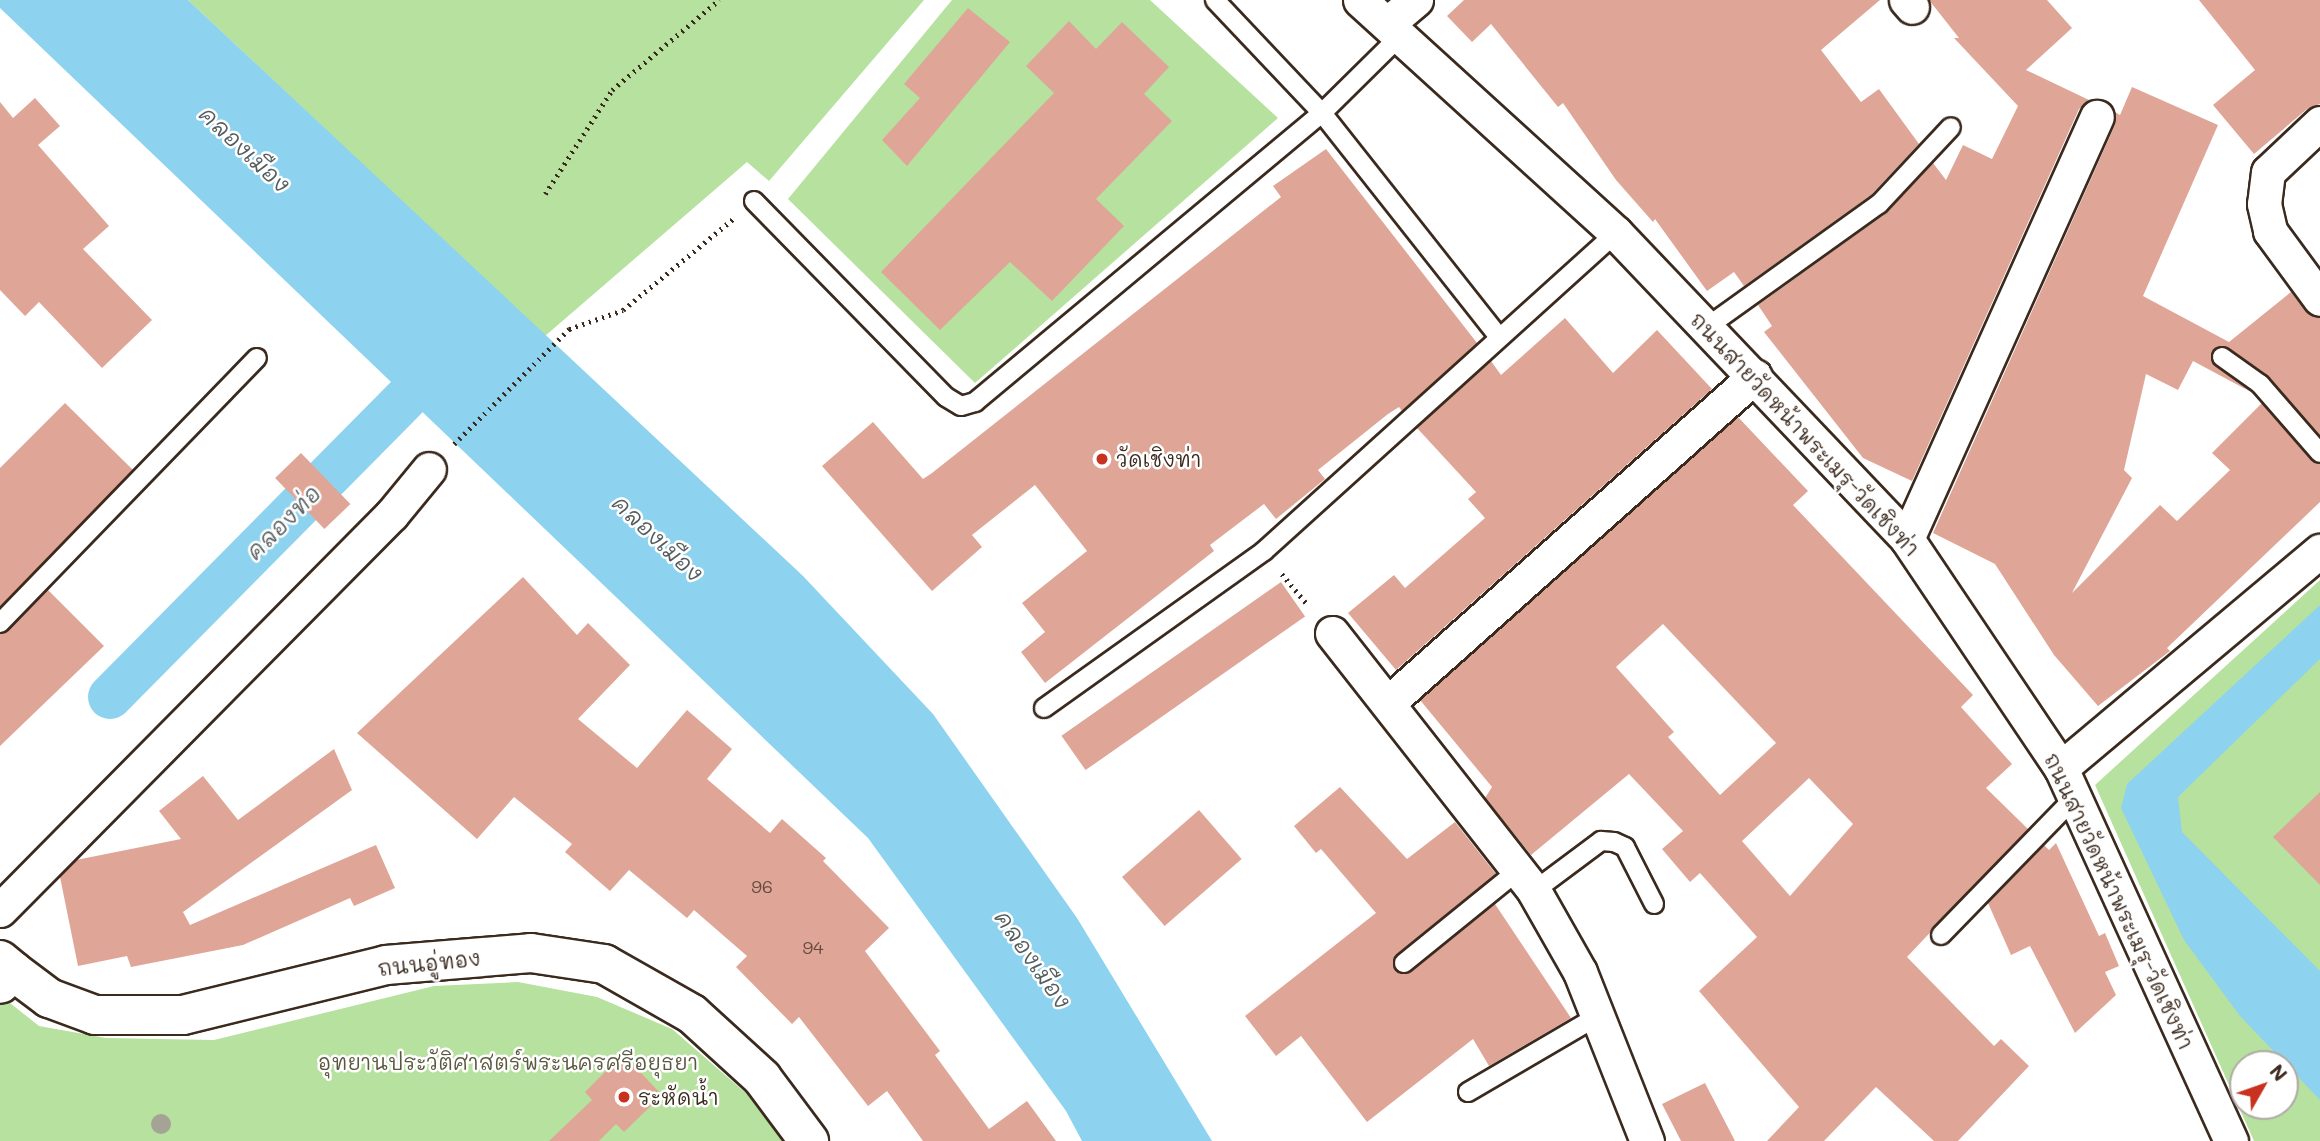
<!DOCTYPE html>
<html>
<head>
<meta charset="utf-8">
<style>
	body { margin:0 }
	#map { position:relative; width:2320px; height:1141px; overflow:hidden; background:#fff; font-family:Mali,"Playpen Sans Thai",sans-serif }
	div>[style] { position:absolute }
	.green>* { inset:0; background:#b6e19e }
	.water>* { inset:0; background:#8dd3ef }
	.canal>* { height:44px; margin:-22px; padding:0 22px; transform-origin:22px; border-radius:22px; background:#8dd3ef }
	.building>* { inset:0; background:#dfa698; transform-origin:0 0 }
	.path>* { height:4.5px; margin-top:-2.25px; transform-origin:0; background:repeating-linear-gradient(90deg,#3b2a1e 0 2px,transparent 0 7px) }
	.roads { filter:drop-shadow(2px 0 #3b2a1e) drop-shadow(-2px 0 #3b2a1e) drop-shadow(0 2px #3b2a1e) drop-shadow(0 -2px #3b2a1e) }
	.service>* { height:18px; margin:-9px; padding:0 9px; transform-origin:9px; border-radius:9px; background:#fff }
	.minor>* { height:33px; margin:-16.5px; padding:0 16.5px; transform-origin:16.5px; border-radius:16.5px; background:#fff }
	.secondary>* { height:38px; margin:-19px; padding:0 19px; transform-origin:19px; border-radius:19px; background:#fff }
	.primary>* { height:38px; margin:-19px; padding:0 19px; transform-origin:19px; border-radius:19px; background:#fff }
	.trees>* { width:20px; height:20px; margin:-10px; border-radius:50%; background:#a4a395 }
	.dots>* { width:19px; height:19px; translate:-50% -50%; box-sizing:border-box; border:4px solid #fff; border-radius:50% }
	span { translate:-50% -50%; white-space:nowrap; text-align:center; line-height:1.15; -webkit-text-stroke:5px #fff; paint-order:stroke }
	.number-label { font-size:18px; color:#64493c }
	.number-label span { -webkit-text-stroke-width:0 }
	.street-label { font-size:21px; color:#3b2a1e }
	.poi-label { font-size:21px; color:#3b2a1e }
	.left { translate:0 -50%; text-align:left }
	.park-label { font-size:21px; color:#5a583e }
	.water-label { font-size:23px; color:#545d5d; font-style:italic }
	.north { position:absolute; left:2229px; top:1050px; width:70px; height:70px; box-sizing:border-box; background:#fff; border:2px solid #b1aaa5; border-radius:50%; rotate:50deg; font-size:19px; font-weight:700; line-height:28px; text-align:center; color:#3b2a1e }
	.north::after { content:''; display:block; margin:auto; width:24px; height:32px; background:#c8321e; clip-path:polygon(50% 0,100% 100%,50% 72%,0 100%) }
</style>
</head>
<body>
<div id="map">
	<div class="green">
		<i style="clip-path:polygon(188px 0,924px 0,769px 181px,747px 162px,545px 336px)"></i>
		<i style="clip-path:polygon(952px 0,1150px 0,1278px 118px,975px 383px,788px 199px)"></i>
		<i style="clip-path:polygon(evenodd,2320px 580px,2320px 1141px,2254px 1141px,2095px 785px,2320px 580px,2243px 1064px,2285px 1064px,2285px 1106px,2243px 1106px,2243px 1064px)"></i>
		<i style="clip-path:polygon(518px 982px,597px 997px,672px 1029px,748px 1095px,782px 1141px,0 1141px,0 995px,39px 1026px,106px 1038px,214px 1040px,434px 986px)"></i>
	</div>
	<div class="water">
		<i style="clip-path:polygon(0 0,188px 0,803px 576px,933px 714px,1077px 918px,1212px 1141px,1082px 1141px,1066px 1111px,868px 838px,0 8px)"></i>
		<i style="clip-path:polygon(2320px 605px,2320px 659px,2178px 797px,2182px 832px,2320px 971px,2320px 1100px,2240px 1016px,2184px 940px,2121px 808px,2127px 784px)"></i>
	</div>
	<div class="canal">
		<i style="left:110px;top:697px;width:481px;rotate:-45.3deg"></i>
	</div>
	<div class="building">
		<i style="clip-path:polygon(1464px 0,1880px 0,1821px 50px,1861px 102px,1879px 89px,1919px 144px,1871px 195px,1744px 286px,1734px 272px,1707px 291px,1655px 219px,1653px 222px,1616px 180px,1563px 103px,1558px 107px,1491px 24px,1472px 42px,1447px 16px)"></i>
		<i style="clip-path:polygon(1929px 0,2047px 0,2072px 28px,2026px 70px,2089px 100px,2079px 109px,1912px 481px,1863px 458px,1764px 332px,1772px 326px,1758px 305px,1886px 213px,1933px 163px,1946px 180px,1963px 145px,1992px 159px,2018px 106px,1954px 38px,1959px 38px)"></i>
		<i style="clip-path:polygon(2199px 0,2320px 0,2320px 104px,2307px 109px,2254px 154px,2213px 105px,2255px 70px)"></i>
		<i style="clip-path:polygon(968px 8px,1010px 42px,907px 166px,882px 140px,920px 98px,904px 84px)"></i>
		<i style="clip-path:polygon(1069px 21px,1096px 49px,1122px 22px,1169px 67px,1144px 94px,1172px 121px,1096px 199px,1124px 226px,1052px 301px,1010px 262px,940px 330px,881px 272px,1054px 93px,1026px 66px)"></i>
		<i style="clip-path:polygon(2132px 87px,2218px 125px,2143px 296px,2229px 342px,2291px 292px,2305px 311px,2320px 318px,2320px 436px,2268px 376px,2224px 346px,2212px 351px,2212px 362px,2251px 392px,2193px 361px,2178px 390px,2146px 374px,2124px 470px,2132px 478px,2072px 593px,2160px 505px,2177px 521px,2230px 470px,2212px 453px,2262px 403px,2311px 460px,2320px 464px,2320px 502px,2167px 648px,2170px 651px,2098px 706px,2054px 655px,1995px 564px,1933px 533px,2115px 125px,2115px 112px,2120px 115px)"></i>
		<i style="clip-path:polygon(35px 98px,60px 126px,38px 145px,109px 226px,83px 249px,152px 320px,102px 368px,39px 302px,25px 316px,0 290px,0 102px,13px 118px)"></i>
		<i style="clip-path:polygon(1326px 149px,1477px 343px,1402px 411px,1399px 407px,1388px 414px,1318px 470px,1325px 479px,1276px 519px,1264px 504px,1210px 545px,1214px 551px,1045px 683px,1021px 652px,1045px 632px,1022px 603px,1087px 551px,1035px 485px,972px 535px,982px 547px,932px 591px,822px 466px,873px 422px,923px 479px,932px 473px,1281px 197px,1273px 186px)"></i>
		<i style="clip-path:polygon(1565px 318px,1613px 373px,1657px 330px,1712px 389px,1396px 670px,1348px 613px,1394px 575px,1405px 588px,1485px 518px,1468px 499px,1476px 492px,1417px 428px,1491px 361px,1501px 375px)"></i>
		<i style="clip-path:polygon(65px 403px,133px 470px,0 607px,0 468px)"></i>
		<i style="clip-path:polygon(evenodd,1738px 417px,1808px 491px,1793px 505px,1973px 695px,1961px 707px,2012px 764px,1986px 788px,2028px 829px,1907px 957px,1994px 1046px,2001px 1039px,2029px 1066px,1958px 1141px,1934px 1141px,1876px 1087px,1824px 1141px,1767px 1141px,1799px 1107px,1699px 991px,1757px 937px,1700px 873px,1690px 882px,1662px 849px,1683px 831px,1629px 774px,1531px 855px,1485px 798px,1492px 787px,1420px 700px,1738px 417px,1663px 624px,1776px 743px,1720px 795px,1668px 737px,1674px 732px,1616px 667px,1663px 624px,1738px 417px,1809px 778px,1853px 824px,1790px 896px,1742px 841px,1809px 778px)"></i>
		<i style="left:301px;top:453px;width:71px;height:36px;rotate:46deg"></i>
		<i style="clip-path:polygon(523px 577px,577px 635px,588px 623px,630px 665px,578px 719px,637px 768px,687px 710px,732px 749px,707px 779px,770px 833px,782px 819px,826px 858px,823px 861px,889px 928px,865px 951px,940px 1051px,935px 1055px,989px 1129px,1027px 1101px,1056px 1141px,923px 1141px,887px 1091px,868px 1106px,799px 1017px,792px 1024px,736px 967px,747px 956px,694px 910px,687px 918px,629px 870px,610px 891px,565px 852px,572px 844px,514px 797px,477px 839px,357px 733px)"></i>
		<i style="left:1281px;top:582px;width:42px;height:268px;rotate:55deg"></i>
		<i style="clip-path:polygon(48px 590px,104px 646px,0 746px,0 634px)"></i>
		<i style="clip-path:polygon(334px 749px,352px 790px,183px 912px,190px 925px,376px 845px,395px 888px,354px 906px,350px 898px,243px 945px,131px 967px,127px 956px,78px 966px,60px 877px,76px 860px,181px 839px,159px 811px,203px 776px,238px 820px)"></i>
		<i style="clip-path:polygon(1340px 787px,1407px 859px,1455px 822px,1496px 874px,1397px 954px,1396px 971px,1411px 972px,1495px 904px,1571px 1018px,1489px 1066px,1473px 1039px,1367px 1122px,1301px 1036px,1276px 1056px,1245px 1016px,1376px 913px,1321px 849px,1316px 853px,1294px 826px)"></i>
		<i style="clip-path:polygon(2320px 792px,2320px 885px,2273px 837px)"></i>
		<i style="left:1199px;top:810px;width:65px;height:102px;rotate:49deg"></i>
		<i style="clip-path:polygon(2056px 843px,2099px 936px,2105px 933px,2119px 966px,2105px 972px,2116px 995px,2075px 1033px,2030px 946px,2011px 955px,1988px 903px,2044px 845px,2049px 850px)"></i>
		<i style="clip-path:polygon(623px 1054px,662px 1095px,624px 1132px,616px 1124px,599px 1141px,549px 1141px,592px 1100px,585px 1092px)"></i>
		<i style="clip-path:polygon(1705px 1083px,1735px 1141px,1681px 1141px,1662px 1104px)"></i>
	</div>
	<div class="path">
		<i style="left:545px;top:194px;width:124px;rotate:-57.2deg"></i>
		<i style="left:612px;top:90px;width:140px;rotate:-40.1deg"></i>
		<i style="left:454px;top:444px;width:163px;rotate:-45deg"></i>
		<i style="left:569px;top:329px;width:57px;rotate:-19.4deg"></i>
		<i style="left:623px;top:310px;width:143px;rotate:-39.6deg"></i>
		<i style="left:1282px;top:574px;width:40px;rotate:50deg"></i>
	</div>
	<div class="roads">
		<div class="service">
			<i style="left:1215px;top:0;width:156px;rotate:46.6deg"></i>
			<i style="left:1322px;top:113px;width:284px;rotate:51.7deg"></i>
			<i style="left:754px;top:201px;width:274px;rotate:45.6deg"></i>
			<i style="left:946px;top:397px;width:17px;rotate:31deg"></i>
			<i style="left:961px;top:406px;width:15px;rotate:-16deg"></i>
			<i style="left:975px;top:402px;width:452px;rotate:-39.8deg"></i>
			<i style="left:1322px;top:113px;width:110px;rotate:-44.6deg"></i>
			<i style="left:1707px;top:327px;width:211px;rotate:-35.6deg"></i>
			<i style="left:1879px;top:204px;width:105px;rotate:-46.9deg"></i>
			<i style="left:2222px;top:357px;width:47px;rotate:35.4deg"></i>
			<i style="left:2260px;top:384px;width:91px;rotate:49deg"></i>
			<i style="left:0;top:623px;width:369px;rotate:-45.9deg"></i>
			<i style="left:1044px;top:708px;width:270px;rotate:-35.5deg"></i>
			<i style="left:1264px;top:551px;width:474px;rotate:-42.1deg"></i>
			<i style="left:1534px;top:891px;width:84px;rotate:-36.7deg"></i>
			<i style="left:1601px;top:841px;width:13px;rotate:4deg"></i>
			<i style="left:1614px;top:842px;width:12px;rotate:24deg"></i>
			<i style="left:1625px;top:847px;width:64px;rotate:63deg"></i>
			<i style="left:1941px;top:935px;width:191px;rotate:-45.8deg"></i>
			<i style="left:1404px;top:963px;width:148px;rotate:-39deg"></i>
			<i style="left:1468px;top:1092px;width:151px;rotate:-30.3deg"></i>
		</div>
		<div class="minor">
			<i style="left:1360px;top:0;width:346px;rotate:42.3deg"></i>
			<i style="left:1616px;top:233px;width:422px;rotate:46.4deg"></i>
			<i style="left:1907px;top:539px;width:276px;rotate:56.1deg"></i>
			<i style="left:2061px;top:768px;width:410px;rotate:65.5deg"></i>
			<i style="left:1906px;top:0;width:9px;rotate:49deg"></i>
			<i style="left:1387px;top:24px;width:38px;rotate:-40deg"></i>
			<i style="left:2320px;top:123px;width:71px;rotate:136.7deg"></i>
			<i style="left:2268px;top:172px;width:32px;rotate:97deg"></i>
			<i style="left:2264px;top:204px;width:28px;rotate:77deg"></i>
			<i style="left:2270px;top:231px;width:84px;rotate:53.7deg"></i>
			<i style="left:1907px;top:539px;width:463px;rotate:-65.8deg"></i>
			<i style="left:1332px;top:633px;width:328px;rotate:51.9deg"></i>
			<i style="left:1534px;top:891px;width:93px;rotate:60.4deg"></i>
			<i style="left:1580px;top:972px;width:182px;rotate:68.4deg"></i>
			<i style="left:1389px;top:702px;width:490px;rotate:-41.7deg"></i>
			<i style="left:2061px;top:768px;width:338px;rotate:-40deg"></i>
			<i style="left:0;top:910px;width:557px;rotate:-45.29deg"></i>
			<i style="left:392px;top:514px;width:58px;rotate:-50.6deg"></i>
		</div>
		<div class="secondary">
			<i style="left:13px;top:971px;width:45px;rotate:36.9deg"></i>
			<i style="left:49px;top:998px;width:49px;rotate:20.3deg"></i>
			<i style="left:95px;top:1015px;width:88px"></i>
			<i style="left:183px;top:1015px;width:209px;rotate:-13.8deg"></i>
			<i style="left:386px;top:965px;width:145px;rotate:-4.7deg"></i>
			<i style="left:531px;top:953px;width:74px;rotate:8.6deg"></i>
			<i style="left:604px;top:964px;width:101px;rotate:29.6deg"></i>
			<i style="left:692px;top:1014px;width:95px;rotate:42.4deg"></i>
			<i style="left:762px;top:1078px;width:79px;rotate:53.3deg"></i>
		</div>
		<div class="primary">
			<i style="left:0;top:960px;width:17px;rotate:40deg"></i>
			<i style="left:13px;top:971px;width:18px;rotate:135deg"></i>
		</div>
	</div>
	<div class="trees">
		<i style="left:161px;top:1124px"></i>
	</div>
	<div class="dots">
		<i style="left:1102px;top:459px;background:#c8321e"></i>
		<i style="left:624px;top:1097px;background:#c8321e"></i>
	</div>
	<div class="number-label">
		<span style="left:762px;top:886px">96</span>
		<span style="left:813px;top:947px">94</span>
	</div>
	<div class="street-label">
		<span style="left:1805px;top:434px;rotate:47deg">ถนนสายวัดหน้าพระเมรุ-วัดเชิงท่า</span>
		<span style="left:2119px;top:901px;rotate:65deg">ถนนสายวัดหน้าพระเมรุ-วัดเชิงท่า</span>
		<span style="left:429px;top:963px;rotate:-6deg">ถนนอู่ทอง</span>
	</div>
	<div class="poi-label">
		<span class="left" style="left:1116px;top:459px">วัดเชิงท่า</span>
		<span class="left" style="left:638px;top:1097px">ระหัดน้ำ</span>
	</div>
	<div class="park-label">
		<span style="left:508px;top:1062px">อุทยานประวัติศาสตร์พระนครศรีอยุธยา</span>
	</div>
	<div class="water-label">
		<span style="left:245px;top:149px;rotate:43deg">คลองเมือง</span>
		<span style="left:283px;top:522px;rotate:-45deg">คลองท่อ</span>
		<span style="left:658px;top:538px;rotate:43deg">คลองเมือง</span>
		<span style="left:1033px;top:959px;rotate:55deg">คลองเมือง</span>
	</div>
	<div class="north">N</div>
</div>
</body>
</html>
